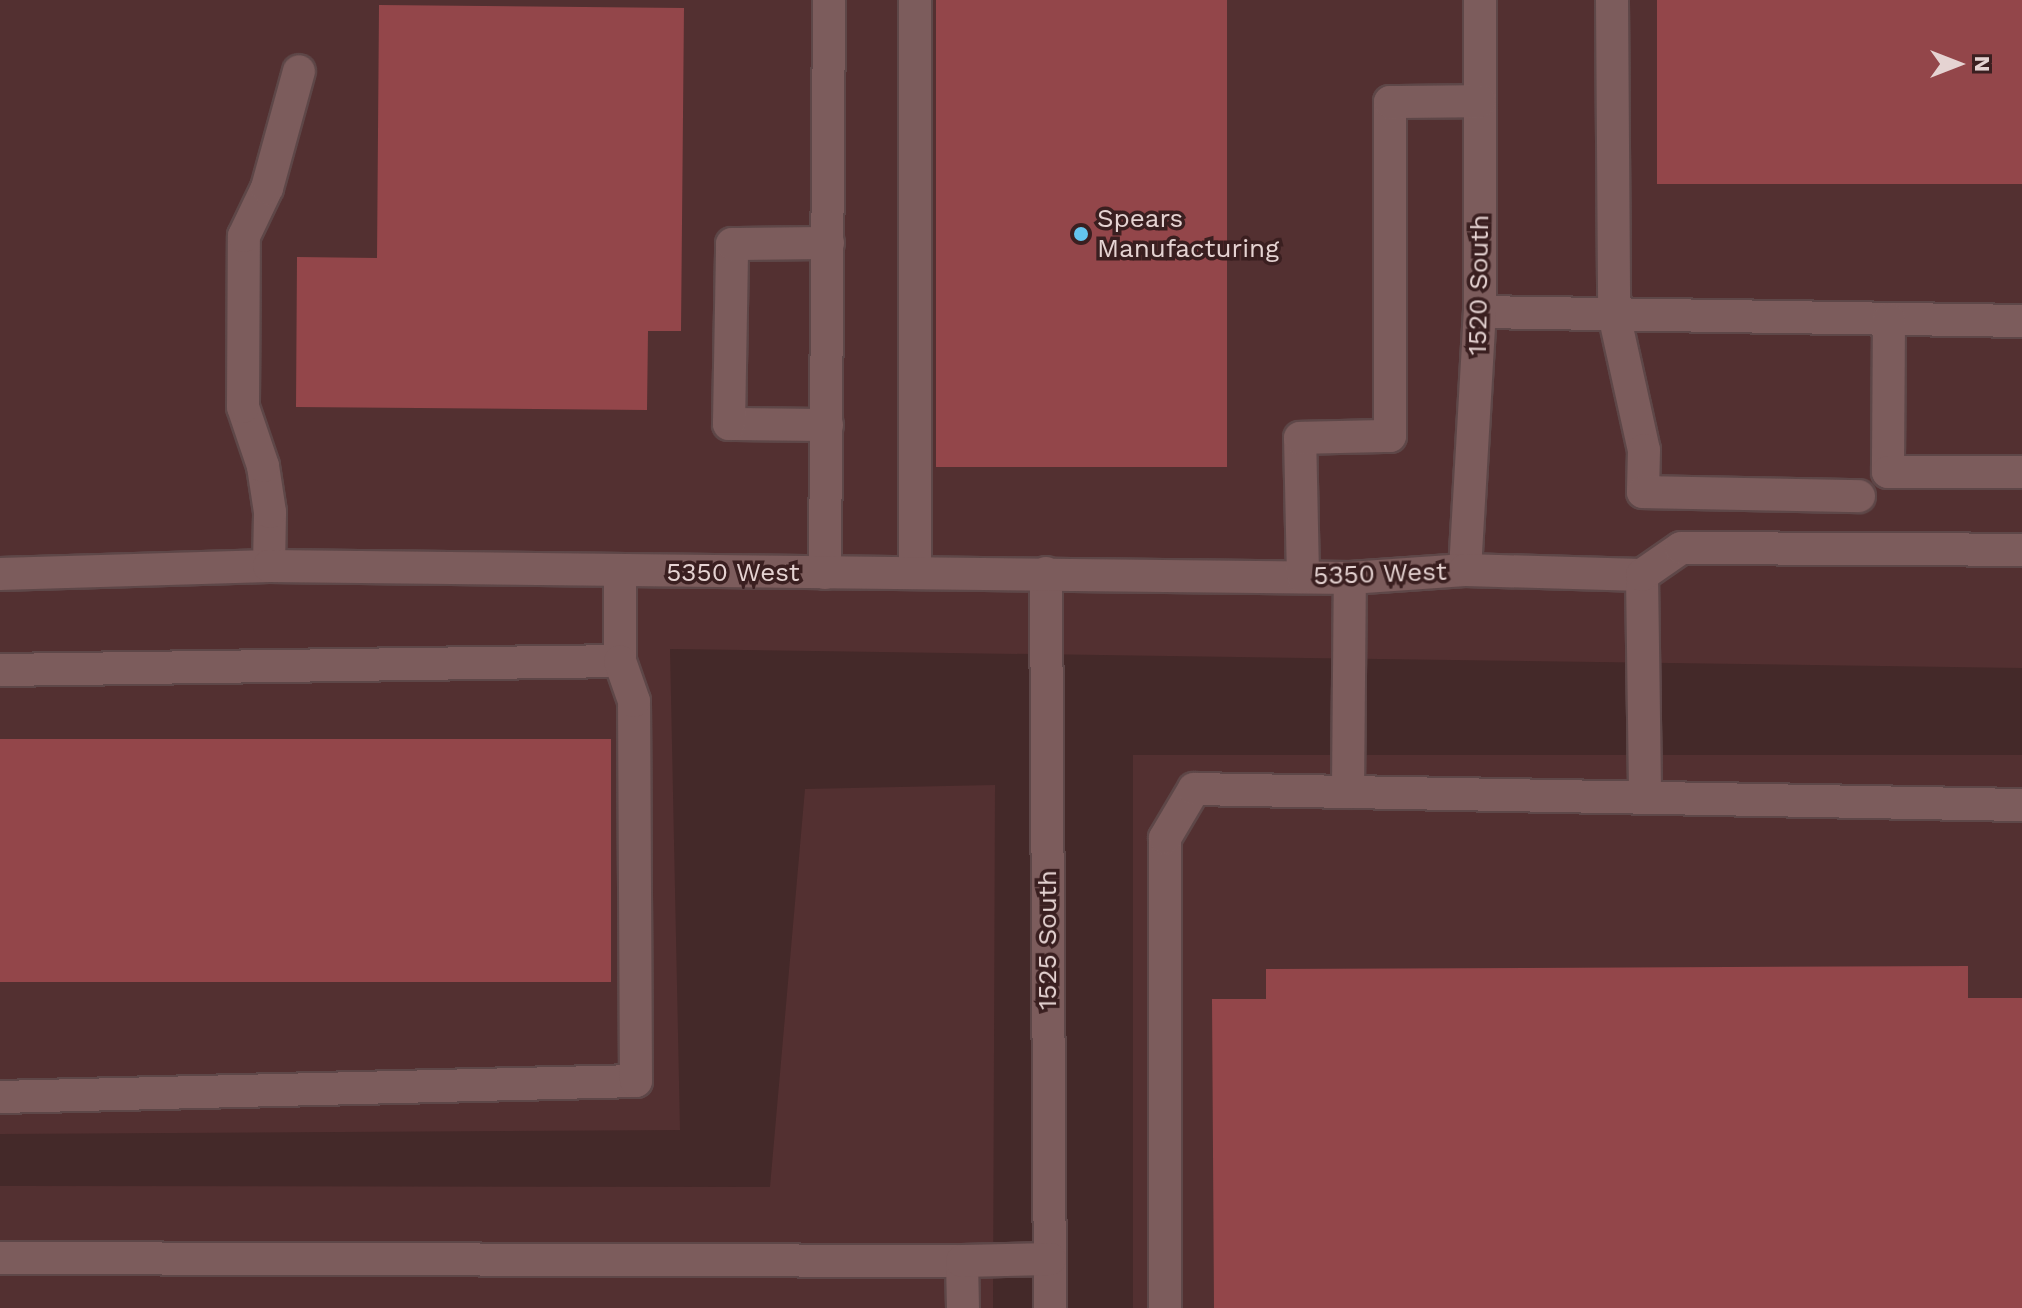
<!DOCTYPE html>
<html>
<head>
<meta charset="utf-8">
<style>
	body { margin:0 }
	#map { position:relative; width:2022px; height:1308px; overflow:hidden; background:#442929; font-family:"Work Sans",sans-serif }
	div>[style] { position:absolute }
	.built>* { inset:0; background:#533031; transform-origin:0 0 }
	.building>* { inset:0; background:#93464a; transform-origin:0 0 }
	.roads { filter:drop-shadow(2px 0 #5e4748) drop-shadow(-2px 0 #5e4748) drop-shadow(0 2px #5e4748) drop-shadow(0 -2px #5e4748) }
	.minor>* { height:32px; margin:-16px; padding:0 16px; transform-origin:16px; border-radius:16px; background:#7c5c5c }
	.dots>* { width:22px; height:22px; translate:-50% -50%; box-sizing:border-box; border:4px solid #3a1f20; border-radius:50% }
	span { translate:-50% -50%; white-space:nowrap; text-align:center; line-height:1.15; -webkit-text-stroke:7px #3a1f20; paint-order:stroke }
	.poi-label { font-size:26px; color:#e5d3d2 }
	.left { translate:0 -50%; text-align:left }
	.street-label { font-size:26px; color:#e5d3d2 }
	.north { position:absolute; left:1918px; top:24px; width:80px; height:80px; -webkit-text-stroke:6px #3a1f20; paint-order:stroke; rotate:90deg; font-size:22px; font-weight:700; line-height:32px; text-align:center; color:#e5d3d2 }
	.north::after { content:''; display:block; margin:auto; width:28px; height:36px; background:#e5d3d2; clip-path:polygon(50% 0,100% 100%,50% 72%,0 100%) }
</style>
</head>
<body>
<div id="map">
	<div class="built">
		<i style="clip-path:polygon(0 0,2022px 0,2022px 668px,670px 649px,680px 1130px,0 1134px)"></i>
		<i style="left:2022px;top:755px;width:553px;height:889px;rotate:90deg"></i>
		<i style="clip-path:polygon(995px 785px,993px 1308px,0 1308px,0 1186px,770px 1187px,805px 789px)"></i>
	</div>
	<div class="building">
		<i style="left:936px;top:0;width:291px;height:467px"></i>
		<i style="left:1657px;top:0;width:365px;height:184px"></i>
		<i style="clip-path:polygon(379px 5px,684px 8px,681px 331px,648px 331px,647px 410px,296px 407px,297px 257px,377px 258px)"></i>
		<i style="left:611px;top:739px;width:243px;height:611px;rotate:90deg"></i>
		<i style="clip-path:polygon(1968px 966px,1968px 998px,2022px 998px,2022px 1308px,1214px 1308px,1212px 999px,1266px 999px,1266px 969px)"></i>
	</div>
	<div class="roads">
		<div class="minor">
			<i style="left:915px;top:0;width:573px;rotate:90deg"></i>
			<i style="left:1612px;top:0;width:314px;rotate:89.6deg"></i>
			<i style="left:1614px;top:314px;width:139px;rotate:77.6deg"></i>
			<i style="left:1644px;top:450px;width:42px;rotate:91.4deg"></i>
			<i style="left:1643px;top:492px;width:216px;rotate:1.1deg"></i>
			<i style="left:1480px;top:312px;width:542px;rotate:0.95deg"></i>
			<i style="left:1889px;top:319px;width:153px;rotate:90.4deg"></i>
			<i style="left:1888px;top:472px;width:134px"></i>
			<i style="left:827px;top:425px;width:98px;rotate:-179.4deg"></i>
			<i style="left:729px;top:424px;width:180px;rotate:-89deg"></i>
			<i style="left:732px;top:244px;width:96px;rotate:-0.6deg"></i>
			<i style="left:269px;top:566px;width:54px;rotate:-88.9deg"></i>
			<i style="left:270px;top:512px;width:47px;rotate:-98.7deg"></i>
			<i style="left:263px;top:466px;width:62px;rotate:-108.7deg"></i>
			<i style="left:243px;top:407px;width:171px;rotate:-89.7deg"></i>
			<i style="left:244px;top:236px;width:53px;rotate:-64.4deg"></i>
			<i style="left:267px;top:188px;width:121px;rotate:-74.7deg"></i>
			<i style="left:1465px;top:570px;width:258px;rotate:-86.7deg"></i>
			<i style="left:1480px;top:312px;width:312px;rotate:-90deg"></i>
			<i style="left:825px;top:573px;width:573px;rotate:-89.6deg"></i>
			<i style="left:1046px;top:573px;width:735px;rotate:89.69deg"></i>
			<i style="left:0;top:574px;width:269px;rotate:-1.7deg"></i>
			<i style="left:269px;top:566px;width:1081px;rotate:0.64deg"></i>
			<i style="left:1350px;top:578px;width:115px;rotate:-4deg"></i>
			<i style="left:1465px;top:570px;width:177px;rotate:1.6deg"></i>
			<i style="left:1642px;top:575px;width:223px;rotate:89.2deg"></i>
			<i style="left:1642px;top:575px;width:47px;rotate:-34.7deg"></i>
			<i style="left:1681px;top:548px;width:341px;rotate:0.3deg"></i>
			<i style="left:1303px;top:577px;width:139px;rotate:-91.2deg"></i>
			<i style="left:1300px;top:438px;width:90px;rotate:-1.3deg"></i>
			<i style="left:1390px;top:436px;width:334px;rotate:-90deg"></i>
			<i style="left:1390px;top:102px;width:90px;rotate:-0.6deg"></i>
			<i style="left:0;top:670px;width:620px;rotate:-0.83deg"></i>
			<i style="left:620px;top:661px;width:88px;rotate:-90deg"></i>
			<i style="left:1348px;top:792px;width:214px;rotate:-89.5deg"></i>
			<i style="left:0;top:1097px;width:636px;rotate:-1.44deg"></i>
			<i style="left:636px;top:1081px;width:380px;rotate:-90.3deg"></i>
			<i style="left:634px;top:701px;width:42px;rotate:-109.3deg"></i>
			<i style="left:0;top:1258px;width:962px;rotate:0.18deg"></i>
			<i style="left:962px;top:1261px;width:47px;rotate:88.8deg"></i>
			<i style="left:962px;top:1261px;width:88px;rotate:-1.3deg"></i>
			<i style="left:1165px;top:1308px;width:470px;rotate:-90deg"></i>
			<i style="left:1165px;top:838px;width:57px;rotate:-59.4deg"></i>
			<i style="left:1194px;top:789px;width:828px;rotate:1.11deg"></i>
		</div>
	</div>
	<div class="dots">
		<i style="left:1081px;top:234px;background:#64c5ee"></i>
	</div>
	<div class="poi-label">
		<span class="left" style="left:1097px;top:234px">Spears<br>Manufacturing</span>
	</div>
	<div class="street-label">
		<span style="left:1479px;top:285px;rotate:-89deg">1520 South</span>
		<span style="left:733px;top:573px">5350 West</span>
		<span style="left:1380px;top:574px;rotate:-2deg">5350 West</span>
		<span style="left:1048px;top:940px;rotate:-90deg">1525 South</span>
	</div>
	<div class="north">N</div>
</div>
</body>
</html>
